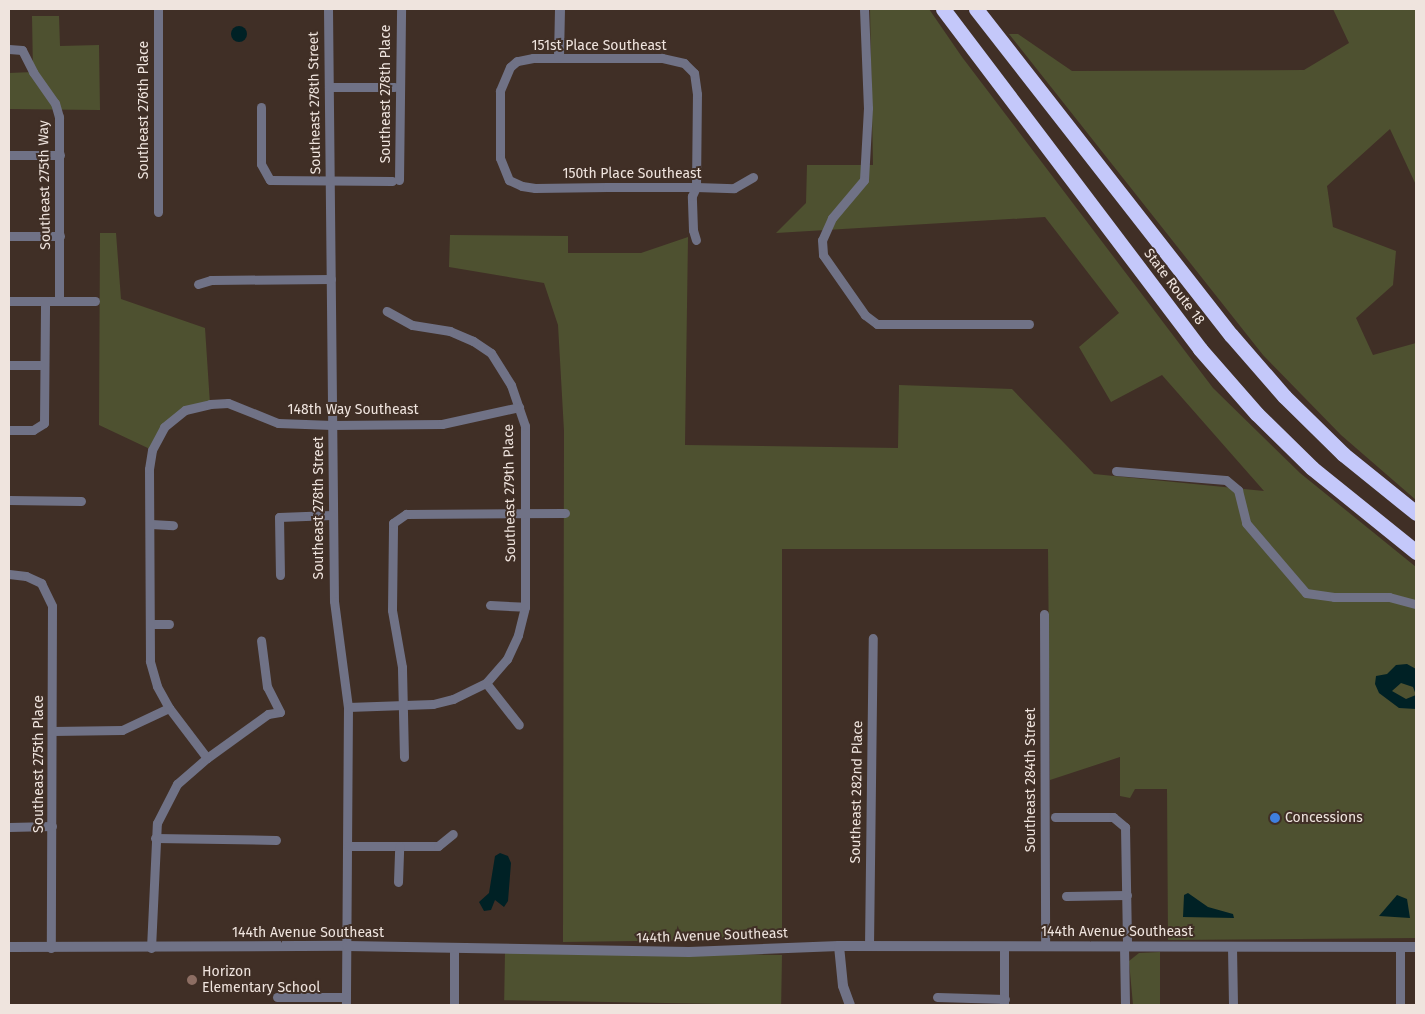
<!DOCTYPE html>
<html>
<head>
<meta charset="utf-8">
<style>
	body { margin:0 }
	#map { position:relative; width:1425px; height:1014px; overflow:hidden; background:#402f26; font-family:"Fira Sans",sans-serif }
	div>[style] { position:absolute }
	.green>* { inset:0; background:#4e5130; transform-origin:0 0 }
	.water>* { inset:0; background:#002125 }
	.round { border-radius:50% }
	.minor>* { height:9px; margin:-4.5px; padding:0 4.5px; transform-origin:4.5px; border-radius:4.5px; background:#707286 }
	.tertiary>* { height:10px; margin:-5px; padding:0 5px; transform-origin:5px; border-radius:5px; background:#707286 }
	.motorway>* { height:15px; margin:-7.5px; padding:0 7.5px; transform-origin:7.5px; border-radius:7.5px; background:#c4c8fa }
	.dots>* { width:14px; height:14px; translate:-50% -50%; box-sizing:border-box; border:2px solid #402f26; border-radius:50% }
	span { translate:-50% -50%; white-space:nowrap; text-align:center; line-height:1.15; -webkit-text-stroke:4px #402f26; paint-order:stroke }
	.street-label { font-size:14px; color:#efe4de }
	.poi-label { font-size:14px; color:#efe4de }
	.left { translate:0 -50%; text-align:left }
	.frame { position:absolute; inset:0; border:10px solid #efe4de; pointer-events:none }
</style>
</head>
<body>
<div id="map">
	<div class="green">
		<i style="clip-path:polygon(870px 9px,929px 9px,962px 57px,1213px 388px,1300px 473px,1416px 567px,1416px 938px,1168px 940px,1167px 789px,1135px 789px,1130px 798px,1120px 796px,1120px 757px,1050px 780px,1048px 549px,782px 549px,782px 939px,563px 942px,564px 431px,558px 325px,544px 283px,449px 267px,450px 235px,568px 236px,568px 253px,641px 253px,688px 237px,685px 445px,898px 448px,899px 385px,1012px 389px,1094px 474px,1264px 491px,1162px 375px,1111px 402px,1079px 347px,1119px 313px,1045px 217px,776px 233px,806px 203px,807px 165px,873px 165px)"></i>
		<i style="clip-path:polygon(1333px 9px,1416px 9px,1416px 185px,1390px 129px,1327px 186px,1333px 227px,1396px 251px,1393px 285px,1356px 318px,1373px 355px,1416px 343px,1416px 500px,1341px 435px,1263px 355px,1009px 34px,1018px 34px,1072px 71px,1304px 70px,1349px 43px)"></i>
		<i style="clip-path:polygon(32px 16px,59px 16px,60px 46px,99px 45px,100px 110px,9px 109px,9px 73px,33px 72px)"></i>
		<i style="clip-path:polygon(100px 233px,116px 233px,121px 299px,205px 328px,210px 404px,177px 416px,152px 450px,99px 425px)"></i>
		<i style="clip-path:polygon(1160px 952px,1160px 1005px,1133px 1005px,1129px 961px,1139px 953px)"></i>
		<i style="left:782px;top:955px;width:50px;height:277px;rotate:91deg"></i>
	</div>
	<div class="water">
		<i class="round" style="left:231px;top:26px;width:16px;height:16px"></i>
		<i style="clip-path:polygon(evenodd,1407px 664px,1416px 669px,1416px 709px,1399px 708px,1379px 693px,1375px 684px,1376px 676px,1387px 674px,1396px 665px,1407px 664px,1401px 683px,1413px 687px,1416px 695px,1406px 699px,1392px 691px,1401px 683px)"></i>
		<i style="clip-path:polygon(500px 853px,508px 856px,511px 863px,508px 901px,504px 907px,495px 900px,491px 910px,484px 911px,479px 902px,489px 893px,495px 856px)"></i>
		<i style="clip-path:polygon(1188px 893px,1208px 907px,1233px 914px,1234px 918px,1183px 917px,1184px 895px)"></i>
		<i style="clip-path:polygon(1397px 895px,1407px 899px,1410px 918px,1379px 916px)"></i>
	</div>
	<div class="minor">
		<i style="left:328px;top:9px;width:592px;rotate:89.42deg"></i>
		<i style="left:334px;top:601px;width:107px;rotate:82.5deg"></i>
		<i style="left:348px;top:707px;width:298px;rotate:90.4deg"></i>
		<i style="left:864px;top:9px;width:99px;rotate:87.7deg"></i>
		<i style="left:868px;top:108px;width:72px;rotate:93.2deg"></i>
		<i style="left:864px;top:180px;width:50px;rotate:130.1deg"></i>
		<i style="left:832px;top:218px;width:24px;rotate:114deg"></i>
		<i style="left:822px;top:240px;width:15px;rotate:86deg"></i>
		<i style="left:823px;top:255px;width:73px;rotate:55deg"></i>
		<i style="left:865px;top:315px;width:15px;rotate:37deg"></i>
		<i style="left:877px;top:324px;width:152px"></i>
		<i style="left:9px;top:49px;width:13px;rotate:4deg"></i>
		<i style="left:22px;top:50px;width:25px;rotate:63deg"></i>
		<i style="left:33px;top:72px;width:38px;rotate:55deg"></i>
		<i style="left:55px;top:103px;width:15px;rotate:74deg"></i>
		<i style="left:59px;top:117px;width:184px;rotate:90deg"></i>
		<i style="left:329px;top:87px;width:65px"></i>
		<i style="left:261px;top:107px;width:57px;rotate:90deg"></i>
		<i style="left:261px;top:164px;width:18px;rotate:61deg"></i>
		<i style="left:270px;top:180px;width:122px;rotate:0.5deg"></i>
		<i style="left:10px;top:155px;width:50px"></i>
		<i style="left:399px;top:180px;width:171px;rotate:-89.3deg"></i>
		<i style="left:158px;top:212px;width:203px;rotate:-90deg"></i>
		<i style="left:9px;top:236px;width:51px"></i>
		<i style="left:696px;top:240px;width:10px;rotate:-107deg"></i>
		<i style="left:693px;top:230px;width:34px;rotate:-92deg"></i>
		<i style="left:692px;top:196px;width:10px;rotate:-66deg"></i>
		<i style="left:696px;top:187px;width:93px;rotate:-89.4deg"></i>
		<i style="left:697px;top:94px;width:21px;rotate:-98deg"></i>
		<i style="left:694px;top:73px;width:14px;rotate:-135deg"></i>
		<i style="left:684px;top:63px;width:23px;rotate:-167deg"></i>
		<i style="left:662px;top:58px;width:129px;rotate:180deg"></i>
		<i style="left:533px;top:58px;width:16px;rotate:169deg"></i>
		<i style="left:517px;top:61px;width:9px;rotate:139deg"></i>
		<i style="left:510px;top:67px;width:26px;rotate:113deg"></i>
		<i style="left:500px;top:91px;width:67px;rotate:90deg"></i>
		<i style="left:500px;top:158px;width:24px;rotate:68deg"></i>
		<i style="left:509px;top:180px;width:14px;rotate:25deg"></i>
		<i style="left:522px;top:186px;width:13px;rotate:9deg"></i>
		<i style="left:535px;top:188px;width:72px;rotate:-0.8deg"></i>
		<i style="left:607px;top:187px;width:89px"></i>
		<i style="left:696px;top:187px;width:38px;rotate:2deg"></i>
		<i style="left:734px;top:188px;width:22px;rotate:-30deg"></i>
		<i style="left:198px;top:284px;width:14px;rotate:-17deg"></i>
		<i style="left:211px;top:280px;width:120px;rotate:-0.5deg"></i>
		<i style="left:9px;top:301px;width:86px"></i>
		<i style="left:9px;top:365px;width:35px"></i>
		<i style="left:9px;top:430px;width:24px"></i>
		<i style="left:33px;top:430px;width:13px;rotate:-32deg"></i>
		<i style="left:44px;top:423px;width:122px;rotate:-89.5deg"></i>
		<i style="left:1116px;top:471px;width:110px;rotate:4.7deg"></i>
		<i style="left:1226px;top:480px;width:16px;rotate:40deg"></i>
		<i style="left:1238px;top:490px;width:34px;rotate:76deg"></i>
		<i style="left:1246px;top:523px;width:92px;rotate:49.4deg"></i>
		<i style="left:1306px;top:593px;width:28px;rotate:8deg"></i>
		<i style="left:1334px;top:597px;width:55px"></i>
		<i style="left:1389px;top:597px;width:28px;rotate:15deg"></i>
		<i style="left:9px;top:500px;width:72px;rotate:0.8deg"></i>
		<i style="left:151px;top:524px;width:22px;rotate:3deg"></i>
		<i style="left:9px;top:574px;width:17px;rotate:7deg"></i>
		<i style="left:26px;top:576px;width:17px;rotate:25deg"></i>
		<i style="left:41px;top:583px;width:25px;rotate:64deg"></i>
		<i style="left:52px;top:606px;width:342px;rotate:90.2deg"></i>
		<i style="left:280px;top:575px;width:58px;rotate:-91deg"></i>
		<i style="left:279px;top:517px;width:53px;rotate:-2.2deg"></i>
		<i style="left:490px;top:605px;width:35px;rotate:3deg"></i>
		<i style="left:1044px;top:614px;width:331px;rotate:89.8deg"></i>
		<i style="left:151px;top:624px;width:18px"></i>
		<i style="left:486px;top:683px;width:53px;rotate:51.8deg"></i>
		<i style="left:348px;top:707px;width:85px;rotate:-2deg"></i>
		<i style="left:433px;top:704px;width:21px;rotate:-14deg"></i>
		<i style="left:453px;top:699px;width:37px;rotate:-26deg"></i>
		<i style="left:486px;top:683px;width:32px;rotate:-49deg"></i>
		<i style="left:507px;top:659px;width:26px;rotate:-65deg"></i>
		<i style="left:518px;top:635px;width:29px;rotate:-76deg"></i>
		<i style="left:525px;top:607px;width:181px;rotate:-90deg"></i>
		<i style="left:525px;top:426px;width:43px;rotate:-108.9deg"></i>
		<i style="left:511px;top:385px;width:38px;rotate:-122deg"></i>
		<i style="left:491px;top:353px;width:22px;rotate:-146deg"></i>
		<i style="left:473px;top:341px;width:25px;rotate:-157deg"></i>
		<i style="left:450px;top:331px;width:38px;rotate:-171deg"></i>
		<i style="left:412px;top:325px;width:29px;rotate:-151deg"></i>
		<i style="left:52px;top:731px;width:70px;rotate:-0.8deg"></i>
		<i style="left:122px;top:730px;width:52px;rotate:-25.1deg"></i>
		<i style="left:404px;top:757px;width:90px;rotate:-91.3deg"></i>
		<i style="left:402px;top:667px;width:58px;rotate:-100deg"></i>
		<i style="left:392px;top:610px;width:87px;rotate:-89.3deg"></i>
		<i style="left:393px;top:523px;width:16px;rotate:-35deg"></i>
		<i style="left:406px;top:514px;width:159px;rotate:-0.4deg"></i>
		<i style="left:207px;top:758px;width:75px;rotate:-35.8deg"></i>
		<i style="left:268px;top:714px;width:12px;rotate:-9deg"></i>
		<i style="left:280px;top:712px;width:28px;rotate:-117deg"></i>
		<i style="left:267px;top:687px;width:47px;rotate:-97.3deg"></i>
		<i style="left:1055px;top:817px;width:58px"></i>
		<i style="left:1113px;top:817px;width:16px;rotate:40deg"></i>
		<i style="left:1125px;top:827px;width:119px;rotate:89deg"></i>
		<i style="left:9px;top:827px;width:43px;rotate:-1.3deg"></i>
		<i style="left:155px;top:838px;width:121px;rotate:0.9deg"></i>
		<i style="left:348px;top:846px;width:90px"></i>
		<i style="left:438px;top:846px;width:19px;rotate:-39deg"></i>
		<i style="left:398px;top:882px;width:36px;rotate:-88deg"></i>
		<i style="left:1066px;top:896px;width:61px;rotate:-0.9deg"></i>
		<i style="left:869px;top:946px;width:308px;rotate:-89.3deg"></i>
		<i style="left:1004px;top:946px;width:59px;rotate:90deg"></i>
		<i style="left:1124px;top:946px;width:59px;rotate:89deg"></i>
		<i style="left:454px;top:947px;width:58px;rotate:90deg"></i>
		<i style="left:1232px;top:947px;width:58px;rotate:89deg"></i>
		<i style="left:1400px;top:947px;width:58px;rotate:90deg"></i>
		<i style="left:151px;top:948px;width:125px;rotate:-87.3deg"></i>
		<i style="left:157px;top:823px;width:44px;rotate:-62.9deg"></i>
		<i style="left:177px;top:784px;width:40px;rotate:-41deg"></i>
		<i style="left:207px;top:758px;width:63px;rotate:-127.2deg"></i>
		<i style="left:169px;top:708px;width:25px;rotate:-119deg"></i>
		<i style="left:157px;top:686px;width:26px;rotate:-106deg"></i>
		<i style="left:150px;top:661px;width:192px;rotate:-90.3deg"></i>
		<i style="left:149px;top:469px;width:19px;rotate:-81deg"></i>
		<i style="left:152px;top:450px;width:26px;rotate:-62deg"></i>
		<i style="left:164px;top:427px;width:27px;rotate:-39deg"></i>
		<i style="left:185px;top:410px;width:26px;rotate:-13deg"></i>
		<i style="left:210px;top:404px;width:18px;rotate:-3deg"></i>
		<i style="left:228px;top:403px;width:54px;rotate:21.8deg"></i>
		<i style="left:278px;top:423px;width:54px;rotate:2.1deg"></i>
		<i style="left:332px;top:425px;width:110px;rotate:-0.5deg"></i>
		<i style="left:442px;top:424px;width:79px;rotate:-12.4deg"></i>
		<i style="left:277px;top:997px;width:69px"></i>
		<i style="left:937px;top:997px;width:68px;rotate:1.7deg"></i>
	</div>
	<div class="tertiary">
		<i style="left:559px;top:57px;width:48px;rotate:-88.8deg"></i>
		<i style="left:839px;top:946px;width:40px;rotate:84.3deg"></i>
		<i style="left:843px;top:986px;width:20px;rotate:70deg"></i>
		<i style="left:9px;top:947px;width:338px;rotate:-0.2deg"></i>
		<i style="left:347px;top:946px;width:342px;rotate:1deg"></i>
		<i style="left:689px;top:952px;width:150px;rotate:-2.3deg"></i>
		<i style="left:839px;top:946px;width:577px;rotate:0.1deg"></i>
	</div>
	<div class="motorway">
		<i style="left:943px;top:9px;width:426px;rotate:52.9deg"></i>
		<i style="left:1200px;top:349px;width:86px;rotate:48.8deg"></i>
		<i style="left:1257px;top:414px;width:77px;rotate:44.5deg"></i>
		<i style="left:1312px;top:468px;width:134px;rotate:38.9deg"></i>
		<i style="left:976px;top:9px;width:414px;rotate:52deg"></i>
		<i style="left:1231px;top:335px;width:81px;rotate:49deg"></i>
		<i style="left:1284px;top:396px;width:83px;rotate:44.5deg"></i>
		<i style="left:1343px;top:454px;width:94px;rotate:38.9deg"></i>
	</div>
	<div class="dots">
		<i style="left:1275px;top:818px;background:#3f7fe0"></i>
		<i style="left:192px;top:980px;background:#8d6e63"></i>
	</div>
	<div class="street-label">
		<span style="left:599px;top:46px">151st Place Southeast</span>
		<span style="left:386px;top:94px;rotate:-90deg">Southeast 278th Place</span>
		<span style="left:315px;top:103px;rotate:-91deg">Southeast 278th Street</span>
		<span style="left:144px;top:110px;rotate:-90deg">Southeast 276th Place</span>
		<span style="left:632px;top:174px">150th Place Southeast</span>
		<span style="left:45px;top:185px;rotate:-91deg">Southeast 275th Way</span>
		<span style="left:1174px;top:287px;rotate:53deg">State Route 18</span>
		<span style="left:353px;top:410px">148th Way Southeast</span>
		<span style="left:510px;top:493px;rotate:-91deg">Southeast 279th Place</span>
		<span style="left:319px;top:508px;rotate:-90deg">Southeast 278th Street</span>
		<span style="left:39px;top:764px;rotate:-90deg">Southeast 275th Place</span>
		<span style="left:1031px;top:780px;rotate:-90deg">Southeast 284th Street</span>
		<span style="left:857px;top:792px;rotate:-89deg">Southeast 282nd Place</span>
		<span style="left:1117px;top:932px">144th Avenue Southeast</span>
		<span style="left:308px;top:933px">144th Avenue Southeast</span>
		<span style="left:712px;top:936px;rotate:-2deg">144th Avenue Southeast</span>
	</div>
	<div class="poi-label">
		<span class="left" style="left:1285px;top:818px">Concessions</span>
		<span class="left" style="left:202px;top:980px">Horizon<br>Elementary School</span>
	</div>
	<div class="frame"></div>
</div>
</body>
</html>
